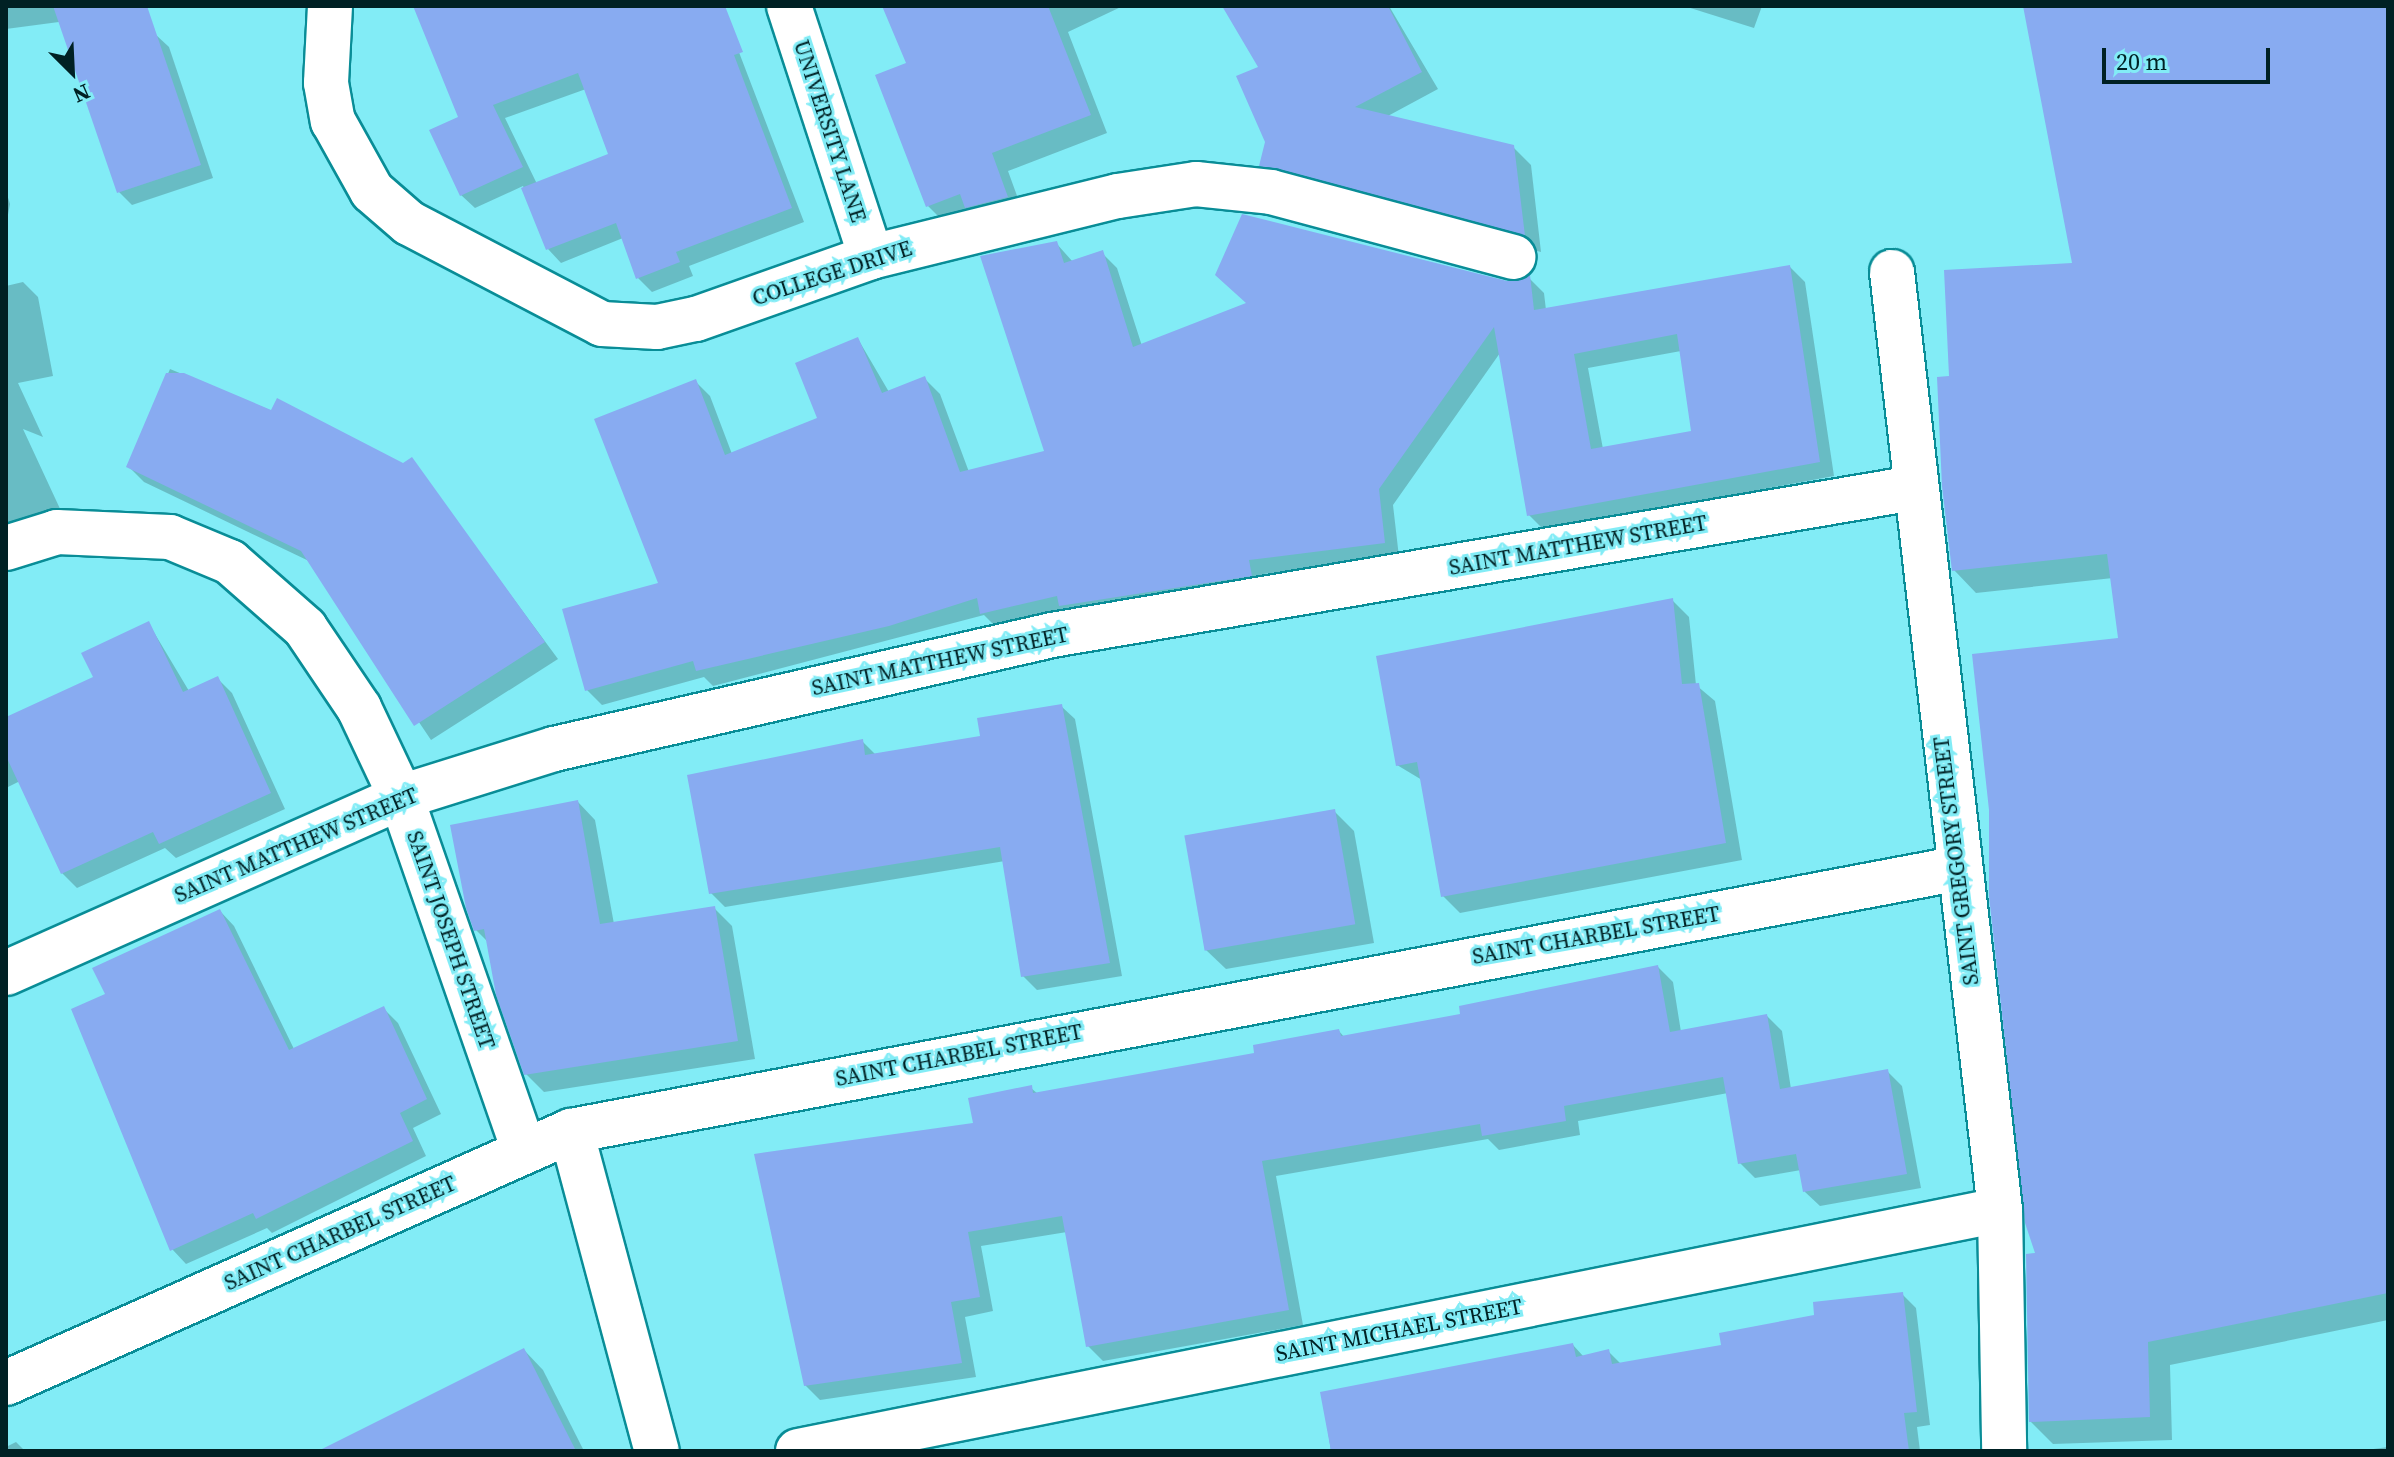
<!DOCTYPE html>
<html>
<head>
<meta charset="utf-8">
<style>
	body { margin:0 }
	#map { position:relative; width:2394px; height:1457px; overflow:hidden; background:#82ecf6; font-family:"Source Serif 4",serif }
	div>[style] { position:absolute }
	.shadow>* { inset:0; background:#0003 }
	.building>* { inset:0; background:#88abf1; transform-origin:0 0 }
	.roads { filter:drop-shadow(2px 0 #098d97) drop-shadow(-2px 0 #098d97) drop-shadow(0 2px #098d97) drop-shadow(0 -2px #098d97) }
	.street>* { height:44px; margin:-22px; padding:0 22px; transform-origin:22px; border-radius:22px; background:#fff }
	span { translate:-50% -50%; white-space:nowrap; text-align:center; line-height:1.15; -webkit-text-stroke:6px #82ecf6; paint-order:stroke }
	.street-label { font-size:22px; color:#002124 }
	.frame { position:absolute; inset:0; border:8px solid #002124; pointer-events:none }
	.north { position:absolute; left:32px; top:32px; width:80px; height:80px; -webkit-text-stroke:6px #82ecf6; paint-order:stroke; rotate:156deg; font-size:22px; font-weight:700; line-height:32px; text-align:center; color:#002124 }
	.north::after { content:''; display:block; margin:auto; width:28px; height:36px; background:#002124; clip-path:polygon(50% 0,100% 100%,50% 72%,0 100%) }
	.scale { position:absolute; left:2102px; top:48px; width:168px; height:36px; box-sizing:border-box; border:4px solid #002124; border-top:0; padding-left:10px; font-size:24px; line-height:28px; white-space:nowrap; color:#002124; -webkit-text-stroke:6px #82ecf6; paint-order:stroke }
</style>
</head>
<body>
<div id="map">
	<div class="shadow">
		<i style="clip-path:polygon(6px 6px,72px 6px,74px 20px,6px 29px)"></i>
		<i style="clip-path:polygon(evenodd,439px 6px,644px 6px,732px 34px,804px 222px,689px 266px,693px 276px,652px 292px,638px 278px,623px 238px,561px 263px,548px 249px,523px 186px,475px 208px,461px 195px,460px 118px,439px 6px,586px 89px,610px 155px,537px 184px,505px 118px,586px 89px)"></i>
		<i style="clip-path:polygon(884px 6px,1123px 6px,1068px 32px,1107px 133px,1008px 171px,1024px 215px,945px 223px,928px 206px,909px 64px)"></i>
		<i style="clip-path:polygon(1224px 6px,1389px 6px,1438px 89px,1386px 117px,1513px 147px,1531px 165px,1541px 252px,1279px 182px,1262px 165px,1267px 142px,1261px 68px)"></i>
		<i style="clip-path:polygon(1684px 6px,1762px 6px,1754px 28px)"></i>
		<i style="clip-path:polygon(2025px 6px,2388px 6px,2388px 1320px,2170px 1365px,2172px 1440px,2053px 1444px,2030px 1421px,2038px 1254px,2121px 640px,2113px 578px,1976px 593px,1954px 570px,1951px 378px,2074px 265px)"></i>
		<i style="clip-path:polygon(155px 34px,169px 47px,213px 178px,132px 205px,119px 192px)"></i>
		<i style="clip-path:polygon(6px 191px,10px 204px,6px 225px)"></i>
		<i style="clip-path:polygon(evenodd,1056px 243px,1073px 262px,1102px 253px,1117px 268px,1142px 346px,1529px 278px,1544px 293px,1546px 310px,1790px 267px,1805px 282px,1834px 476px,1544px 530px,1529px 515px,1500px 353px,1393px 505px,1399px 557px,1263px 574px,1266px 590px,997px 628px,984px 615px,713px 686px,704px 677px,602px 705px,587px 690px,660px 585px,695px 381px,710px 396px,732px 454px,820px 419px,858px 339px,889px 392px,925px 379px,940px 394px,969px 472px,1046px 453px,1056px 243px,1681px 351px,1694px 433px,1603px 449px,1588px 368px,1681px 351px)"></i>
		<i style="clip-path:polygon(23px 282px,38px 297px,53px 376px,18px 383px,43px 437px,23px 429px,62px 513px,6px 538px,6px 286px)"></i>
		<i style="clip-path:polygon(170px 369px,403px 465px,411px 460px,558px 659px,431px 740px,311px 562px,144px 482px,128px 466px)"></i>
		<i style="clip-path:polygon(1672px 600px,1689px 617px,1696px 685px,1715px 701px,1742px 860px,1460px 913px,1443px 896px,1422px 780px,1397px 765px)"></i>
		<i style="clip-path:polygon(149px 624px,189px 691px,217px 678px,232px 693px,285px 809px,176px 858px,165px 848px,77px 888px,62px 873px,20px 781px,6px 788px,6px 711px,9px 718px,95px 678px)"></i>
		<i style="clip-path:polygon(1061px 706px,1075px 719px,1122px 976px,1037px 990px,1023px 976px,1005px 861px,725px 907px,711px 893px,862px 741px,875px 754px,982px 738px)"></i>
		<i style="clip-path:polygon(578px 802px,595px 820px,614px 924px,714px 908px,732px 926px,755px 1059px,544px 1092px,526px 1074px,489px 943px,476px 930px)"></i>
		<i style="clip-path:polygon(1334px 811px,1354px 831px,1374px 943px,1226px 969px,1206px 950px)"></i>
		<i style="clip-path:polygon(220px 911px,234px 926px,294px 1049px,383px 1008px,398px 1023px,441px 1114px,413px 1128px,426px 1156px,272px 1233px,267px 1228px,186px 1264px,172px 1249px,108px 995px)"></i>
		<i style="clip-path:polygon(1658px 967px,1673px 982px,1681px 1032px,1767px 1016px,1782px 1031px,1791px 1089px,1887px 1071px,1902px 1086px,1921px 1188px,1820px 1206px,1805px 1192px,1801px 1170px,1755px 1178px,1740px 1163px,1728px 1093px,1578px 1121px,1580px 1135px,1499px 1150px,1488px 1139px,1276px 1176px,1303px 1325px,1103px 1361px,1088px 1346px,1067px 1232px,981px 1246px,993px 1311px,965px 1317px,976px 1377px,820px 1400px,805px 1385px,975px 1125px,1031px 1088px,1038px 1094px,1256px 1055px,1339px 1031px,1345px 1038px,1463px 1016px)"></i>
		<i style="clip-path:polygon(1902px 1294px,1916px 1308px,1930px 1425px,1917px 1427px,1920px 1451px,1331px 1451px,1322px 1393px,1573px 1345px,1584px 1357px,1608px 1351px,1621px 1364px,1724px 1347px)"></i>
		<i style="clip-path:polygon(524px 1350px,543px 1370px,584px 1451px,338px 1451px)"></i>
		<i style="clip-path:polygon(16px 1442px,25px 1451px,6px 1451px,6px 1447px)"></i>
		<i style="clip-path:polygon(2388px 1447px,2388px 1451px,2359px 1451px)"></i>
	</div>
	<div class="building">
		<i style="clip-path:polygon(53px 6px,147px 6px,201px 165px,117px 193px)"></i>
		<i style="clip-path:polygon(413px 6px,725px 6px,743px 52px,734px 55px,792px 208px,676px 252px,680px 262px,636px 279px,616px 223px,546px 250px,521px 188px,608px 154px,578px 73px,493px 105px,523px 167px,460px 196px,429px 130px,458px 117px)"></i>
		<i style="clip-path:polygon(882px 6px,1048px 6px,1091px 115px,992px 153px,1008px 197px,965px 208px,960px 194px,926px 207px,875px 75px,906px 63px)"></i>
		<i style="clip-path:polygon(1222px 6px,1388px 6px,1422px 72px,1355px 107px,1514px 145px,1525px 236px,1259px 166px,1265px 142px,1236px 76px,1258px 67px)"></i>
		<i style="clip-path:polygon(2023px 6px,2388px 6px,2388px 1293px,2148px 1342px,2150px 1417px,2029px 1422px,2026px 1254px,2035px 1253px,2025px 1223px,1989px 896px,1989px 810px,1972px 654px,2118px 638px,2107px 554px,1952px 571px,1942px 486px,1937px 377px,1949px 376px,1944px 270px,2072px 263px)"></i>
		<i style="clip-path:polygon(evenodd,1242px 214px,1507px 281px,1530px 275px,1534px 310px,1790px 265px,1820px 462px,1527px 516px,1494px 327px,1379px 489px,1385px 543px,1249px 560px,1252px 576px,1059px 606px,1057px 596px,980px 614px,977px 598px,889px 626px,696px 671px,693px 661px,585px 691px,562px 609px,658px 583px,594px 419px,696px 379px,725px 455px,817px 418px,795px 363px,858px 337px,882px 393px,925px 376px,960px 472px,1044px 451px,980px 256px,1057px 241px,1064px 263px,1103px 250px,1133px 347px,1246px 303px,1215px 275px,1242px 214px,1677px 334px,1691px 431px,1591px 449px,1574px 354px,1677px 334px)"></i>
		<i style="clip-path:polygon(166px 373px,184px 373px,271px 410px,277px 398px,403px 463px,412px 457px,545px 642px,414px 726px,301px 551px,126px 467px)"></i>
		<i style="clip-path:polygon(1673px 598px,1682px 684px,1699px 683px,1726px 843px,1441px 897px,1417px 762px,1396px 766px,1376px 656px)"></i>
		<i style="clip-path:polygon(149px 621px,183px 692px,218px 676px,271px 793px,159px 844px,153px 832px,61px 874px,6px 756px,6px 717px,93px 677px,81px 653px)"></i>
		<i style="clip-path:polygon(1062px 704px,1110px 963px,1021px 977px,1000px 847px,709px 894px,687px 775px,863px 739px,865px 755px,980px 736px,977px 718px)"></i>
		<i style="clip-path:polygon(578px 800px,600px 924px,715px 906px,738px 1041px,524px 1075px,496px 995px,484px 929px,474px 931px,466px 908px,450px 825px)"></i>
		<i style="left:1335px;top:809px;width:117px;height:153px;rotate:80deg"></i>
		<i style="clip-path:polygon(220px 909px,289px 1050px,384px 1006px,427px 1099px,400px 1113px,413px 1141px,256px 1219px,253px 1213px,170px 1251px,71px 1009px,105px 994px,92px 968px)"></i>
		<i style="clip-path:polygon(1658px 965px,1670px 1032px,1767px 1014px,1780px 1089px,1888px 1069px,1907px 1174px,1803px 1192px,1796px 1154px,1738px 1164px,1723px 1077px,1564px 1106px,1566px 1121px,1482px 1136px,1480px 1124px,1262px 1161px,1289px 1310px,1086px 1347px,1062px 1216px,968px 1232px,980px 1297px,951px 1302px,962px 1363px,804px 1386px,754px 1154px,973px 1123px,968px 1098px,1032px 1085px,1033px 1093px,1254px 1053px,1253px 1045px,1339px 1029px,1341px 1036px,1460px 1014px,1459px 1006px)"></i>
		<i style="clip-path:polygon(1903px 1292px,1917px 1412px,1904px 1413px,1909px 1451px,1331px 1451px,1320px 1392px,1573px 1343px,1576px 1357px,1609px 1349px,1612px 1364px,1721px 1345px,1719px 1333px,1814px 1315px,1813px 1302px)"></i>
		<i style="clip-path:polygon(524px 1348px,576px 1451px,318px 1451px)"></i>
	</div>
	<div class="roads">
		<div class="street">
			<i style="left:330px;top:6px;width:77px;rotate:93deg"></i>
			<i style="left:326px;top:83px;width:39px;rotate:80deg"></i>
			<i style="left:333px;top:121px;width:80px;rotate:60.9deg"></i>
			<i style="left:372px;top:191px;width:49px;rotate:40.9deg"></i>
			<i style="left:409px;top:223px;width:218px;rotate:27.6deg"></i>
			<i style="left:602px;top:324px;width:55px;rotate:3.1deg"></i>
			<i style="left:657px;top:327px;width:40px;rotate:-12deg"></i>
			<i style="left:696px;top:319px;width:186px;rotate:-19.5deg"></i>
			<i style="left:871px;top:257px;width:254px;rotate:-13.9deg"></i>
			<i style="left:1118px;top:196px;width:79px;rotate:-8.7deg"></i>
			<i style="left:1196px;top:184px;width:75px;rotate:6.1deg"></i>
			<i style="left:1271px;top:192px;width:251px;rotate:15deg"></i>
			<i style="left:789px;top:6px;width:264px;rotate:71.9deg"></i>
			<i style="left:1892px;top:272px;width:944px;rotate:83.43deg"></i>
			<i style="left:2000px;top:1210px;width:241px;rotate:89deg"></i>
			<i style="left:6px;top:548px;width:53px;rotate:-17.4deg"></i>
			<i style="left:57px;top:532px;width:113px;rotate:2.5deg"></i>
			<i style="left:170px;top:537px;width:65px;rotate:22.6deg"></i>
			<i style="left:230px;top:562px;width:100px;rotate:41.3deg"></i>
			<i style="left:305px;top:628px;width:97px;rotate:56deg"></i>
			<i style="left:359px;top:708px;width:98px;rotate:64.7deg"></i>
			<i style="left:401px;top:797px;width:375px;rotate:70.8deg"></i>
			<i style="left:6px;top:973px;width:432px;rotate:-24deg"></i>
			<i style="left:401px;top:797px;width:160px;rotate:-17.4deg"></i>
			<i style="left:554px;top:749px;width:511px;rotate:-12.89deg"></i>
			<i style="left:1052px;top:635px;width:874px;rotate:-9.68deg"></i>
			<i style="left:571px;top:1131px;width:331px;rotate:75deg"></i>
			<i style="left:6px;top:1383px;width:619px;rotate:-24.04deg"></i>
			<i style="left:571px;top:1131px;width:1409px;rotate:-10.72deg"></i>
			<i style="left:798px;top:1451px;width:1226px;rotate:-11.34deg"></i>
		</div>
	</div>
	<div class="street-label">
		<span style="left:830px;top:131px;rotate:72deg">UNIVERSITY LANE</span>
		<span style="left:832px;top:273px;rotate:-18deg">COLLEGE DRIVE</span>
		<span style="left:1578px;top:545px;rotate:-10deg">SAINT MATTHEW STREET</span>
		<span style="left:940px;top:661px;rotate:-12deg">SAINT MATTHEW STREET</span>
		<span style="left:296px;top:845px;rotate:-23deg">SAINT MATTHEW STREET</span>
		<span style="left:1956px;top:861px;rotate:-97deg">SAINT GREGORY STREET</span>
		<span style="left:1596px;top:935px;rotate:-10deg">SAINT CHARBEL STREET</span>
		<span style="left:451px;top:940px;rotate:71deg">SAINT JOSEPH STREET</span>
		<span style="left:959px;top:1055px;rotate:-11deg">SAINT CHARBEL STREET</span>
		<span style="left:340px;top:1233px;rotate:-24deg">SAINT CHARBEL STREET</span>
		<span style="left:1399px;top:1330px;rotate:-11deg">SAINT MICHAEL STREET</span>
	</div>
	<div class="frame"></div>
	<div class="north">N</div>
	<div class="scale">20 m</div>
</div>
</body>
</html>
